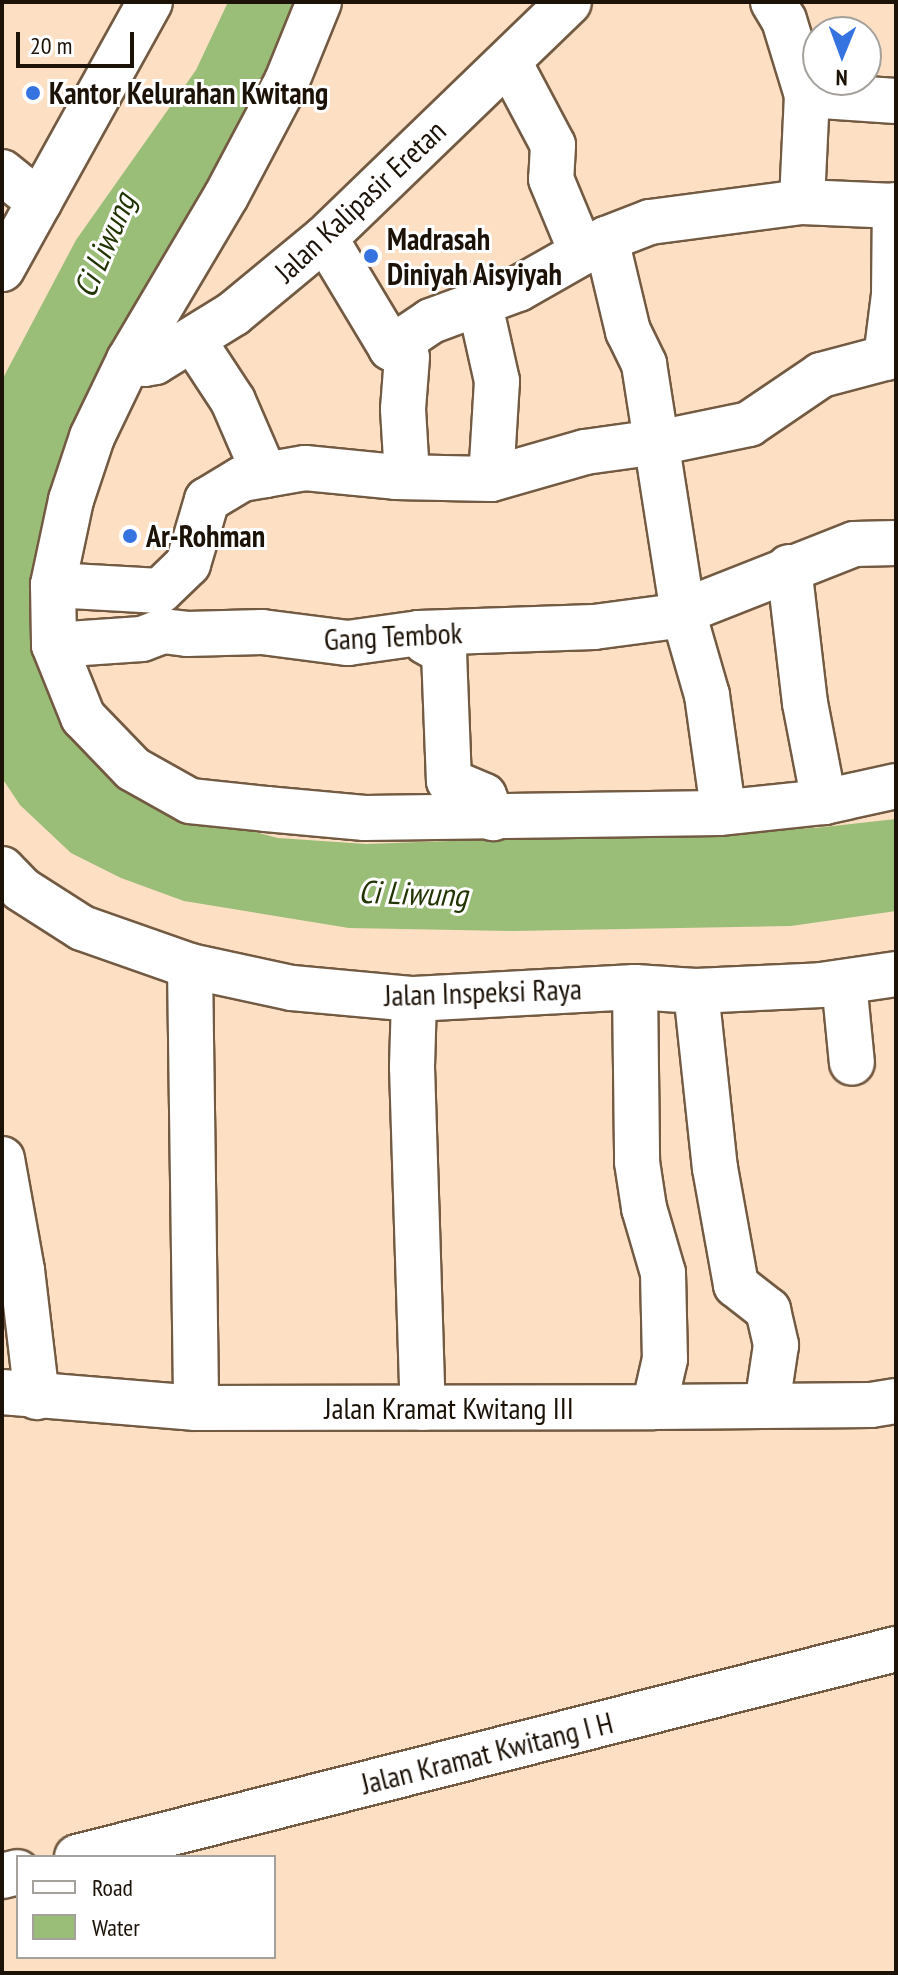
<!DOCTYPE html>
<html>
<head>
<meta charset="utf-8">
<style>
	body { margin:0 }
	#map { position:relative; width:898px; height:1975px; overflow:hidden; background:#fddfc4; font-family:"PT Sans Narrow",sans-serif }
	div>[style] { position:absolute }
	.water>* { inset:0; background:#9abd77 }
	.roads { filter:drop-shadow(2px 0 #735a42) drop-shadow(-2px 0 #735a42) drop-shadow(0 2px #735a42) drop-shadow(0 -2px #735a42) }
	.minor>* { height:44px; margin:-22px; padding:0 22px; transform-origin:22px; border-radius:22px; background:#fff }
	.dots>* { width:22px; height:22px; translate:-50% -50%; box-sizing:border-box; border:4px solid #fff; border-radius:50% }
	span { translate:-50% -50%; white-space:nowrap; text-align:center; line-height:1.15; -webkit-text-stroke:6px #fff; paint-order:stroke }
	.poi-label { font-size:30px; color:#1c1208; font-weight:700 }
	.left { translate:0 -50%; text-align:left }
	.street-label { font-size:30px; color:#1c1208 }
	.water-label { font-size:32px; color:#1f3400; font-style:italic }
	.frame { position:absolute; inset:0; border:4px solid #1c1208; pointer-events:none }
	.legend { position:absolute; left:16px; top:1855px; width:260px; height:104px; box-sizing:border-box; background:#fff; border:2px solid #a4a09c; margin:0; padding:10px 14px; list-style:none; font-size:24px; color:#1c1208 }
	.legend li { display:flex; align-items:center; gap:16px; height:40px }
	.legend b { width:40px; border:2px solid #a4a09c }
	.north { position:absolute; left:802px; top:16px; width:80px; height:80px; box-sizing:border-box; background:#fff; border:2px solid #a4a09c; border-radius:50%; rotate:181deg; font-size:22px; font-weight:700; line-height:32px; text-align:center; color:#1c1208 }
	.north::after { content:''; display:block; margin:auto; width:28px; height:36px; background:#3573e1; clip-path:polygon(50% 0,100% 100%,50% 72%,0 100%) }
	.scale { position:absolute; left:16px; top:32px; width:118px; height:36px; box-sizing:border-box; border:4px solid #1c1208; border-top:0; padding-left:10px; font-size:24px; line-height:28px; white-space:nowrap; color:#1c1208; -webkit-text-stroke:6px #fff; paint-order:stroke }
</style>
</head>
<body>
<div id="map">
	<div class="water">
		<i style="clip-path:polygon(228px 2px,310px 2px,101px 396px,55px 701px,210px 820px,278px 838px,366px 844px,815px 828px,896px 819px,896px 911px,791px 926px,512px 931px,349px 928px,184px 901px,121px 878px,71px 853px,20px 805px,2px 778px,2px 380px,76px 240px,196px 70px)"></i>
	</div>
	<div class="roads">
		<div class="minor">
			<i style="left:319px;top:2px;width:85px;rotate:112.1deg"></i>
			<i style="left:287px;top:81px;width:130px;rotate:117.9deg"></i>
			<i style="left:226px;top:196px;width:191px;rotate:120.6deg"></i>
			<i style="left:129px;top:360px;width:85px;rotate:115.7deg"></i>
			<i style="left:92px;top:437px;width:66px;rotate:108.4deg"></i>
			<i style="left:71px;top:500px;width:87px;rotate:102deg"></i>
			<i style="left:53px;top:585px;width:60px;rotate:89deg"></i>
			<i style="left:54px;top:645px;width:78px;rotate:68.1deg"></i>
			<i style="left:83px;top:717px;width:72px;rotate:46.1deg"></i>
			<i style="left:133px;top:769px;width:65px;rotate:29.3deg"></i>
			<i style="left:190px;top:801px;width:76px;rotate:6deg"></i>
			<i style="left:266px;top:809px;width:99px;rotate:5.2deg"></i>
			<i style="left:365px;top:818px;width:354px;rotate:-0.8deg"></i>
			<i style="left:719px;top:813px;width:106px;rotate:-6deg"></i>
			<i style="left:824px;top:802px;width:74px;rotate:-12.5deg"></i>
			<i style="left:773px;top:2px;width:21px;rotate:59deg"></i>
			<i style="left:784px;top:20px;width:78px;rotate:73deg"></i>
			<i style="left:807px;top:95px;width:107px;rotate:92.7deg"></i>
			<i style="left:509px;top:62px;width:94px;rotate:62.1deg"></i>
			<i style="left:553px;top:145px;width:34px;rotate:93deg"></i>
			<i style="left:551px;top:179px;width:78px;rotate:67.4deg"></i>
			<i style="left:807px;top:95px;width:89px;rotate:3.9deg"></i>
			<i style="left:2px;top:172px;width:48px;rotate:39deg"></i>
			<i style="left:325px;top:238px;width:128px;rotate:59deg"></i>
			<i style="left:391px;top:348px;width:18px;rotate:29deg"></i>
			<i style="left:407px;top:357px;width:52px;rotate:94.4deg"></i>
			<i style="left:403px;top:409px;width:68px;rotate:86.6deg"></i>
			<i style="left:606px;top:239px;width:95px;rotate:76.6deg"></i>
			<i style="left:628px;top:331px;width:37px;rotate:64deg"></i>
			<i style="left:644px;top:364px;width:251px;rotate:81.1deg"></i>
			<i style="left:683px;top:612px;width:86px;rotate:73.9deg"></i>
			<i style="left:707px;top:695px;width:100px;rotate:82deg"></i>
			<i style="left:721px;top:794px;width:19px;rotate:96deg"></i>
			<i style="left:2px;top:269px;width:305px;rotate:-61deg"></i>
			<i style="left:480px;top:305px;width:78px;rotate:77.4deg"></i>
			<i style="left:497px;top:381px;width:98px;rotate:93.5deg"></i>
			<i style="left:193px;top:340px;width:73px;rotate:56.7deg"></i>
			<i style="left:233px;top:401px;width:81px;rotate:66.6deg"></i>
			<i style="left:391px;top:348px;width:48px;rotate:-34deg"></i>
			<i style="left:431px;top:321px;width:93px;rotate:-20.2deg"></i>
			<i style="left:518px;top:289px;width:101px;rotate:-29.6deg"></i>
			<i style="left:606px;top:239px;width:47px;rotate:-21.1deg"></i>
			<i style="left:650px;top:222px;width:153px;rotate:-7.5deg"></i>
			<i style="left:802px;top:202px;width:94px;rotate:2.4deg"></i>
			<i style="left:886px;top:358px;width:64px;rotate:-82.8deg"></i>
			<i style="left:894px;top:295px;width:90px;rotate:-89.4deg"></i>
			<i style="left:129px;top:360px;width:16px;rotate:14deg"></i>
			<i style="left:145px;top:364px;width:10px;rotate:-11deg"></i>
			<i style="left:155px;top:362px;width:92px;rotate:-31.6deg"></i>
			<i style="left:233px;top:314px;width:119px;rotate:-39.6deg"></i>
			<i style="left:325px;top:238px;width:339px;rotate:-44deg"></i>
			<i style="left:789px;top:567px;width:137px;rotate:83.3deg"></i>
			<i style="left:805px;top:703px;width:101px;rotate:79.1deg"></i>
			<i style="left:53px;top:585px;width:107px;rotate:3.2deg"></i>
			<i style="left:160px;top:591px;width:39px;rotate:-44deg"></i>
			<i style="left:188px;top:564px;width:67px;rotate:-73.5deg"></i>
			<i style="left:207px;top:500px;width:41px;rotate:-31deg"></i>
			<i style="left:242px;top:479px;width:64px;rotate:-9.9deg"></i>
			<i style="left:305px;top:468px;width:91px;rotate:5.6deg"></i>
			<i style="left:396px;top:477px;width:95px;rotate:1.2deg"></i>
			<i style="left:491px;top:479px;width:98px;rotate:-16deg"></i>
			<i style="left:585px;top:452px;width:88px;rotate:-7.9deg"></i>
			<i style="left:672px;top:440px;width:79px;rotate:-11.7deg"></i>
			<i style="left:749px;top:424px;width:87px;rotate:-34.2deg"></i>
			<i style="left:821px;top:375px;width:78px;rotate:-14.9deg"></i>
			<i style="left:419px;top:633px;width:11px;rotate:52deg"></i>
			<i style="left:426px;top:642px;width:21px;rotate:29deg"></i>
			<i style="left:444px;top:652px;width:129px;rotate:87.8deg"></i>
			<i style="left:449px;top:781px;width:38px;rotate:23deg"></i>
			<i style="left:484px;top:796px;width:24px;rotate:68deg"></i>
			<i style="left:54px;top:645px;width:88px;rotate:-3.9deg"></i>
			<i style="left:142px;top:639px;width:22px;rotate:-21deg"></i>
			<i style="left:163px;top:631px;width:24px;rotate:7deg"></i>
			<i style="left:187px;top:634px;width:75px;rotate:-1.5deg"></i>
			<i style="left:262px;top:632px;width:87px;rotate:7.3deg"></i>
			<i style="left:348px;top:643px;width:72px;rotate:-8deg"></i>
			<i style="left:419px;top:633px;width:175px;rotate:-2deg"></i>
			<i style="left:594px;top:627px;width:76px;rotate:-7.6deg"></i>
			<i style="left:669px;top:617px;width:199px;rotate:-21.5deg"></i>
			<i style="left:854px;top:544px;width:42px;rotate:-1.4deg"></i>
			<i style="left:2px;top:869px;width:28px;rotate:46deg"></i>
			<i style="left:21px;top:889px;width:72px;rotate:32.6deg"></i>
			<i style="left:82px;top:928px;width:114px;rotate:19.4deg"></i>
			<i style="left:190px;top:966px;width:104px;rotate:12.2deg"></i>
			<i style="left:292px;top:988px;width:122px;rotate:5.2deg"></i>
			<i style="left:414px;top:999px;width:221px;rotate:-3.1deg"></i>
			<i style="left:635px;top:987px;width:61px;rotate:3.8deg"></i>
			<i style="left:696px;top:991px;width:125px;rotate:-2.7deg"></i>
			<i style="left:821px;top:985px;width:76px;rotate:-8.3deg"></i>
			<i style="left:190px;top:966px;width:442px;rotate:89.2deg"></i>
			<i style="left:844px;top:982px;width:81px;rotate:84.4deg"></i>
			<i style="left:635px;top:987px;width:175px;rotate:89.3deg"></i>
			<i style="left:637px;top:1162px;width:47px;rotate:81.3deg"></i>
			<i style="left:644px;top:1208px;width:68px;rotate:73.7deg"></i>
			<i style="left:663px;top:1273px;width:86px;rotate:88.7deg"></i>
			<i style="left:665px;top:1359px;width:49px;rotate:102.9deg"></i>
			<i style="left:696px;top:991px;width:178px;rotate:83.9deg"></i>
			<i style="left:715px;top:1168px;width:119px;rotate:79.8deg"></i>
			<i style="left:736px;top:1285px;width:41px;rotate:38deg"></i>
			<i style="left:768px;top:1310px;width:36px;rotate:77deg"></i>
			<i style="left:776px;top:1345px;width:61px;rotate:98.5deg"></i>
			<i style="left:414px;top:999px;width:68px;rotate:91.7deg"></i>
			<i style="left:412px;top:1067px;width:341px;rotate:88.2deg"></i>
			<i style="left:2px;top:1159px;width:113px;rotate:79.8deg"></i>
			<i style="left:22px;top:1270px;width:128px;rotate:83.3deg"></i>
			<i style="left:2px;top:1392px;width:195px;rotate:4.7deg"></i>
			<i style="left:196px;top:1408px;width:458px;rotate:-0.1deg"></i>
			<i style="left:654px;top:1407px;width:217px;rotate:-0.5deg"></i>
			<i style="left:871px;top:1405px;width:25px;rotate:-9deg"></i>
			<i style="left:77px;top:1857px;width:845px;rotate:-14.25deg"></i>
			<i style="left:2px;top:1876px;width:16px;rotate:-14deg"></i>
		</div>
	</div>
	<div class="dots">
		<i style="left:33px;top:93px;background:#3573e1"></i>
		<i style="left:371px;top:256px;background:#3573e1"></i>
		<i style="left:130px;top:536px;background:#3573e1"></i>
	</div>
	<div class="poi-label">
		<span class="left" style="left:49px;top:93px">Kantor Kelurahan Kwitang</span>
		<span class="left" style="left:387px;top:256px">Madrasah<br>Diniyah Aisyiyah</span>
		<span class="left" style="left:146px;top:536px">Ar-Rohman</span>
	</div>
	<div class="street-label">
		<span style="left:360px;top:201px;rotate:-43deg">Jalan Kalipasir Eretan</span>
		<span style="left:393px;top:636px;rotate:-3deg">Gang Tembok</span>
		<span style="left:483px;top:992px;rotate:-2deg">Jalan Inspeksi Raya</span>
		<span style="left:449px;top:1408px">Jalan Kramat Kwitang III</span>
		<span style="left:487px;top:1753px;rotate:-14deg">Jalan Kramat Kwitang I H</span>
	</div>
	<div class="water-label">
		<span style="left:104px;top:245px;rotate:-67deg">Ci Liwung</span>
		<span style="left:413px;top:893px;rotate:2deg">Ci Liwung</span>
	</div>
	<div class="frame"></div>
	<ul class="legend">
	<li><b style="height:10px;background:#fff"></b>Road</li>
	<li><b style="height:22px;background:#9abd77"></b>Water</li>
	</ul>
	<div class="north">N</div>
	<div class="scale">20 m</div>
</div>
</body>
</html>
